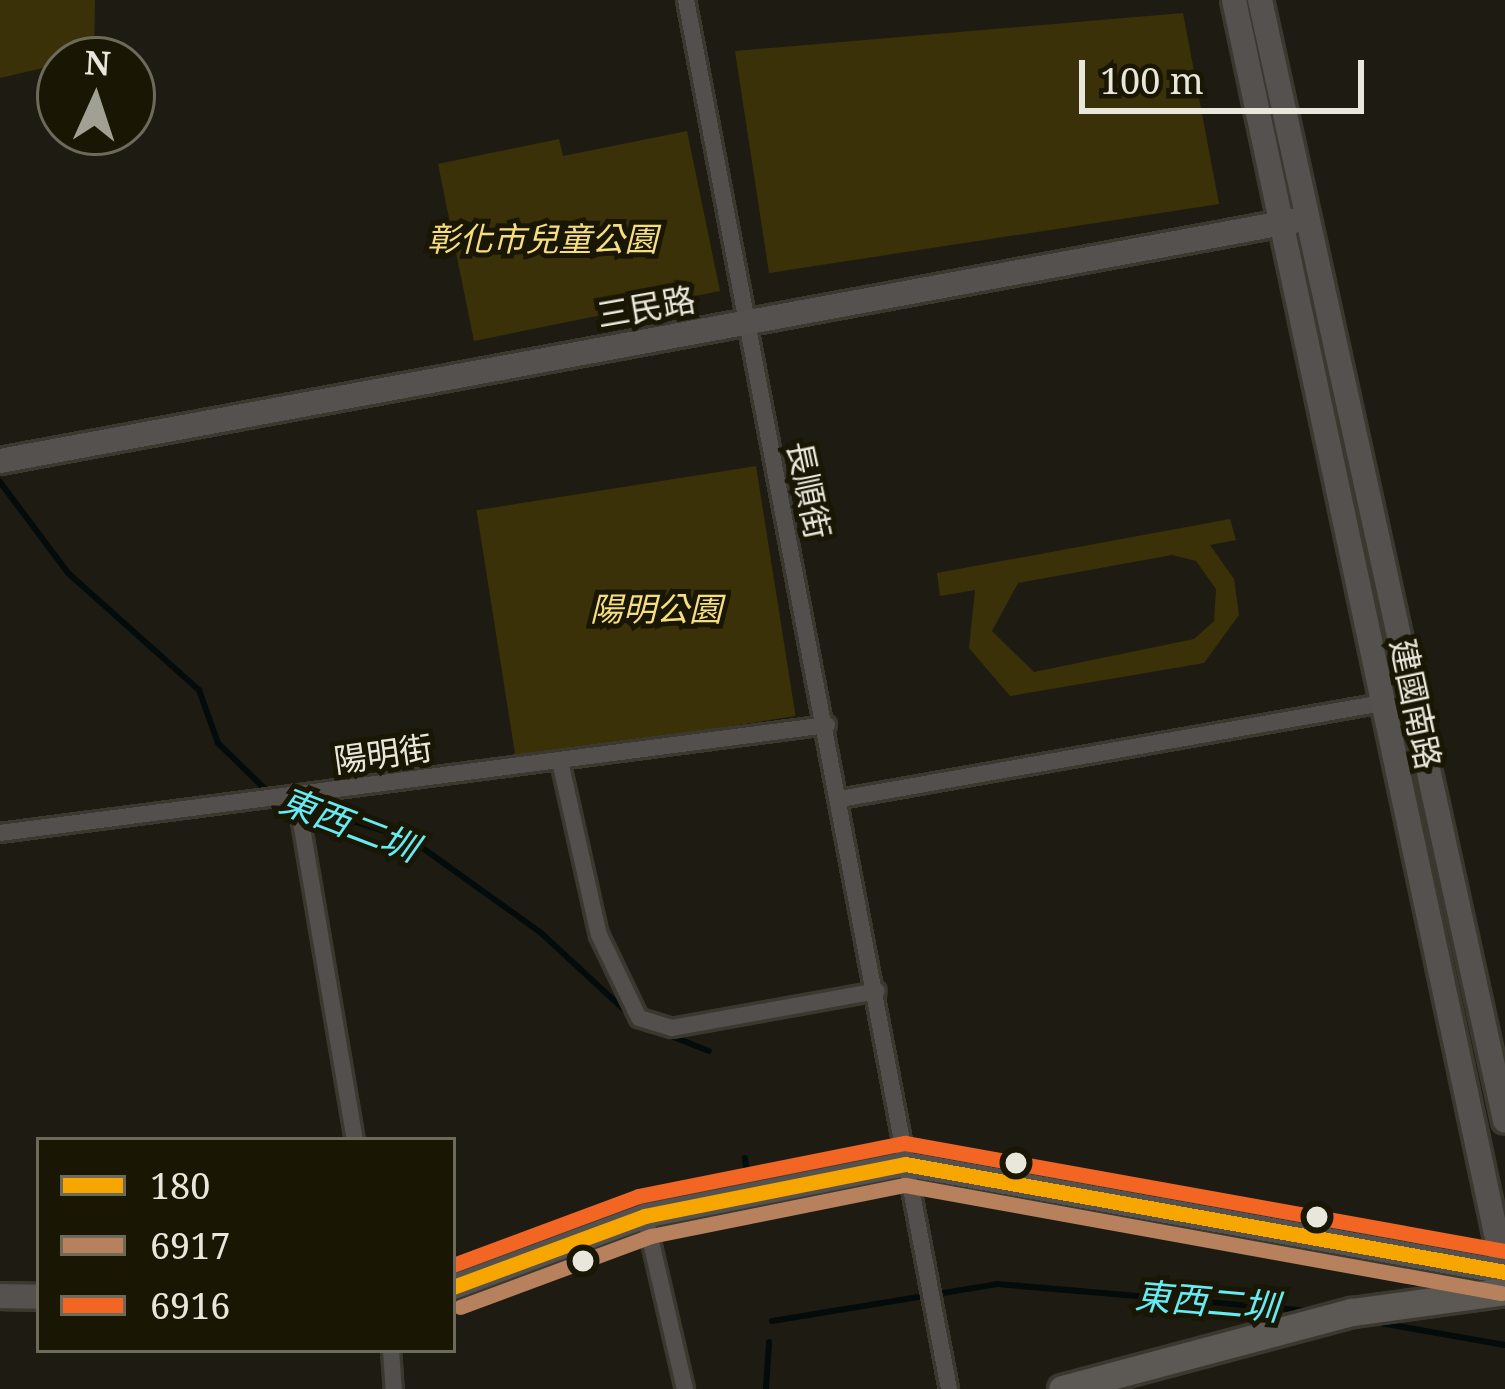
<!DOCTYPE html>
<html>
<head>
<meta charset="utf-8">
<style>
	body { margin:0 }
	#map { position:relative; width:1505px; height:1389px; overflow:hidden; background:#1e1c12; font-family:"Noto Serif","Noto Sans TC",serif }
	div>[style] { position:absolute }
	.green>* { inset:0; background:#3a3108; transform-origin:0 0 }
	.stream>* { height:6px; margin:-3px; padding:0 3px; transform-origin:3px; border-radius:3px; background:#040b0b }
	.roads { filter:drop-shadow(3px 0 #3a382f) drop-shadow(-3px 0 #3a382f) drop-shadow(0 3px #3a382f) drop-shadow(0 -3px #3a382f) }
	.street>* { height:16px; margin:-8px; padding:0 8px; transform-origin:8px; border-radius:8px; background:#524f4c }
	.secondary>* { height:24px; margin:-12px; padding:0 12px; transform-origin:12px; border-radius:12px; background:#54514e }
	.primary>* { height:27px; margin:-13.5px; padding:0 13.5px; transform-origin:13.5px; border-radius:13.5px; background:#5c5854 }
	.bus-1>* { height:15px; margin:-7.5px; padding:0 7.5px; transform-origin:7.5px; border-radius:7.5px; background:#f7a600 }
	.bus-2>* { height:15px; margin:-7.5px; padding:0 7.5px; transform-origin:7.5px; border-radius:7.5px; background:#b6815c }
	.bus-3>* { height:15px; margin:-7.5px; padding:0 7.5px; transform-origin:7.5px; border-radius:7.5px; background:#f26522 }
	.dots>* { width:33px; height:33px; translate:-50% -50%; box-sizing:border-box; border:6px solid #1a1604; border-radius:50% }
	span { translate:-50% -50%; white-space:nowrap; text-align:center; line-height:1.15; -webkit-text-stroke:10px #1a1604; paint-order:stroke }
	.park-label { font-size:33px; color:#f5de80; font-style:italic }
	.street-label { font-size:33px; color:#e9e7db }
	.water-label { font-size:36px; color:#66ebf4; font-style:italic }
	.legend { position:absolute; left:36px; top:1137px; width:420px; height:216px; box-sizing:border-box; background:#1a1604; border:3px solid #6d6a5a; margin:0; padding:15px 21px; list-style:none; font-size:36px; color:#e9e7db }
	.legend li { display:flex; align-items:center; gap:24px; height:60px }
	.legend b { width:60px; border:3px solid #6d6a5a }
	.north { position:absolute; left:36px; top:36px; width:120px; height:120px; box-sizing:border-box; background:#1a1604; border:3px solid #6d6a5a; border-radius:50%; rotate:3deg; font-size:33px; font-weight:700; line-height:48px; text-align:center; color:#e9e7db }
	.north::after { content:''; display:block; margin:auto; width:42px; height:54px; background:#a2a095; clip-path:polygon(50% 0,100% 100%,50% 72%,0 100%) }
	.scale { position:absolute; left:1079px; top:60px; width:285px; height:54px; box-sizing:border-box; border:6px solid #e9e7db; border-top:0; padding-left:15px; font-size:36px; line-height:42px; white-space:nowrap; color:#e9e7db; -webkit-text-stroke:9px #1a1604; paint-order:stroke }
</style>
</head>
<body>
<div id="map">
	<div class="green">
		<i style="clip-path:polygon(0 0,95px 0,94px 56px,0 78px)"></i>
		<i style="clip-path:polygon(1183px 13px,1219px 204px,769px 273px,735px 51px)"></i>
		<i style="clip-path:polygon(687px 131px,720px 291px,474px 341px,438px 164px,559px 139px,563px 156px)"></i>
		<i style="left:756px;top:466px;width:253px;height:283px;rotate:81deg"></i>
		<i style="clip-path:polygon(evenodd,1230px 519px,1236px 540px,1210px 545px,1234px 579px,1239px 615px,1204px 663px,1010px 696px,969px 648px,975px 590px,940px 596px,937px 573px,1230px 519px,1172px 555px,1196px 561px,1216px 589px,1214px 621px,1194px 639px,1034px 672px,992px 631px,1018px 583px,1172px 555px)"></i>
	</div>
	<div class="stream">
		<i style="left:0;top:482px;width:114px;rotate:53.2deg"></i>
		<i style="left:68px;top:573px;width:176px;rotate:41.8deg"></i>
		<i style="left:199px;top:690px;width:56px;rotate:70.3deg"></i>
		<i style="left:218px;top:743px;width:71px;rotate:44.4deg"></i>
		<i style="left:304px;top:806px;width:111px;rotate:17.3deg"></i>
		<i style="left:410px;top:839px;width:160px;rotate:35.6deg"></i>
		<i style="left:540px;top:932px;width:124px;rotate:42.7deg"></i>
		<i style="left:641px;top:1024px;width:73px;rotate:21.7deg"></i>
		<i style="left:745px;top:1158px;width:30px;rotate:82deg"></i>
		<i style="left:751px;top:1201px;width:20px;rotate:84deg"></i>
		<i style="left:772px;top:1321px;width:228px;rotate:-9.3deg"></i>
		<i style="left:997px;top:1284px;width:318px;rotate:4.9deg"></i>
		<i style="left:1369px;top:1321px;width:138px;rotate:10deg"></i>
		<i style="left:766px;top:1389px;width:47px;rotate:-86.3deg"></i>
	</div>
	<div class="roads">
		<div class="street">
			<i style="left:686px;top:0;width:1414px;rotate:79.28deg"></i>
			<i style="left:560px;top:761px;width:178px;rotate:77.4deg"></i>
			<i style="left:599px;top:935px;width:92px;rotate:64.3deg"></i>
			<i style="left:639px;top:1018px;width:34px;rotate:17deg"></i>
			<i style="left:672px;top:1028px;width:208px;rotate:-10.2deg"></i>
			<i style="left:297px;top:798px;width:347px;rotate:80.4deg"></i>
			<i style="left:840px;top:799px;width:550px;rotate:-10.04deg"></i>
			<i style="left:0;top:833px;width:834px;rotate:-7.44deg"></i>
			<i style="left:645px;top:1216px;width:178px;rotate:77deg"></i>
			<i style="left:391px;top:1350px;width:39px;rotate:86deg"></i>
		</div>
		<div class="secondary">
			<i style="left:1234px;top:0;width:1304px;rotate:78.01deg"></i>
			<i style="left:1260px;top:0;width:1147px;rotate:77.67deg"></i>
			<i style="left:0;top:461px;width:1326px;rotate:-10.51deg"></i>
			<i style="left:453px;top:1287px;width:205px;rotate:-20.3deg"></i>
			<i style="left:645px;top:1216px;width:265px;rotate:-11.3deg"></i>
			<i style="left:905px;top:1164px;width:610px;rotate:10.2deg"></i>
			<i style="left:0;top:1296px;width:39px;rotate:1deg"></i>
		</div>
		<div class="primary">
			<i style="left:1062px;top:1389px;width:300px;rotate:-14.9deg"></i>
			<i style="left:1352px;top:1312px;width:154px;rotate:-7.8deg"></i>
		</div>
	</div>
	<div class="bus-1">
		<i style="left:453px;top:1287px;width:205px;rotate:-20.3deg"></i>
		<i style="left:645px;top:1216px;width:265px;rotate:-11.3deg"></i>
		<i style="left:905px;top:1164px;width:610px;rotate:10.2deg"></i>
	</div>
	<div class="bus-2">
		<i style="left:460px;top:1307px;width:204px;rotate:-20.4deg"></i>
		<i style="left:651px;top:1236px;width:259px;rotate:-11.4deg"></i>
		<i style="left:905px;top:1185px;width:606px;rotate:10.27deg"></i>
	</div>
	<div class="bus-3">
		<i style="left:453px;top:1265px;width:198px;rotate:-20.4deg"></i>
		<i style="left:639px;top:1196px;width:271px;rotate:-11.3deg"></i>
		<i style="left:905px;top:1143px;width:610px;rotate:10.2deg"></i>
	</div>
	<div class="dots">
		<i style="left:1016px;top:1163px;background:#e9e7db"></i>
		<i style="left:1317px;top:1217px;background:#e9e7db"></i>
		<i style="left:583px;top:1261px;background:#e9e7db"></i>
	</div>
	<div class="park-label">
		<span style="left:542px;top:239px">彰化市兒童公園</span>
		<span style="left:656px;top:609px">陽明公園</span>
	</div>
	<div class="street-label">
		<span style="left:646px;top:307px;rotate:-10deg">三民路</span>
		<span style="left:809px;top:490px;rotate:78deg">長順街</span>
		<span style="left:1416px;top:704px;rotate:78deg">建國南路</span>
		<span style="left:383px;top:754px;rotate:-8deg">陽明街</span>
	</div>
	<div class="water-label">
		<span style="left:349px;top:824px;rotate:21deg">東西二圳</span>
		<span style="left:1207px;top:1301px;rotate:5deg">東西二圳</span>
	</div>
	<ul class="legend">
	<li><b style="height:15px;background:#f7a600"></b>180</li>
	<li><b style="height:15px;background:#b6815c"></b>6917</li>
	<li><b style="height:15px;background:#f26522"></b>6916</li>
	</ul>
	<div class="north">N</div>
	<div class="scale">100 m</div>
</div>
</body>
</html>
